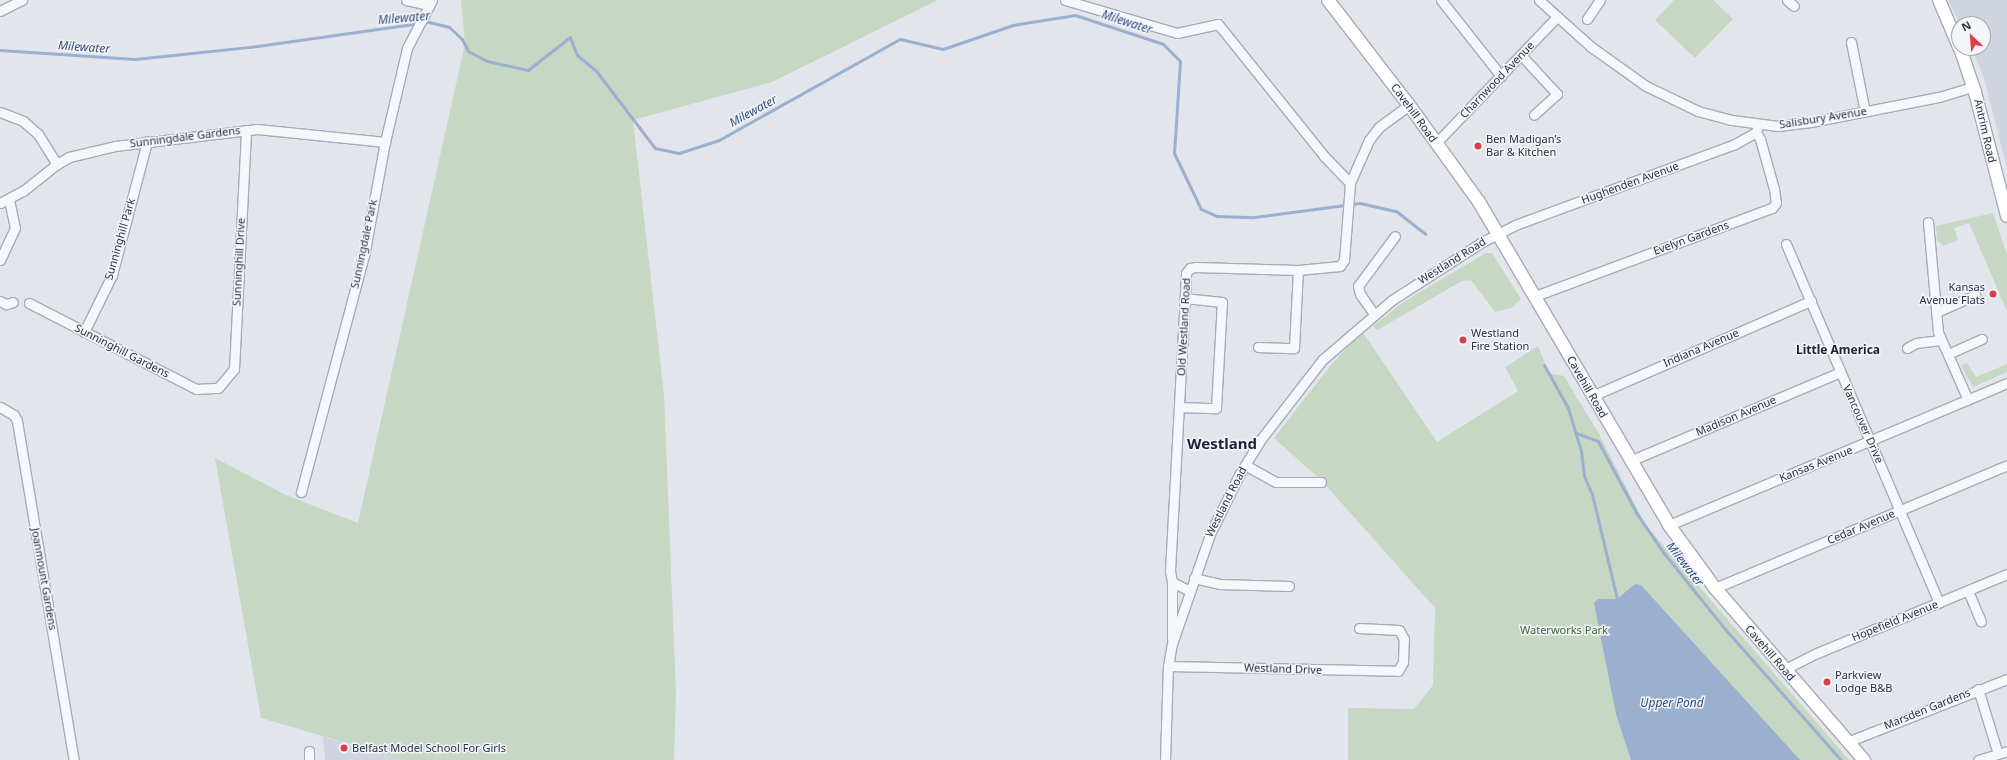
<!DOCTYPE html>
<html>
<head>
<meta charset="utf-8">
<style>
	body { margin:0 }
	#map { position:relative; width:2007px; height:760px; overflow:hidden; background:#e3e5ec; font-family:"Noto Sans",sans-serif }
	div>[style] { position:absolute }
	.built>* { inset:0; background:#d0d4de }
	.green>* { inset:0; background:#c6d7c3 }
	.water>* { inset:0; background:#9bafcf }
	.stream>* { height:3px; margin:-1.5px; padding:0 1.5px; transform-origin:1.5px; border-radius:1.5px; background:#9bafcf }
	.roads { filter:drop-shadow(1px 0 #a7abb7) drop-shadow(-1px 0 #a7abb7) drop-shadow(0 1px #a7abb7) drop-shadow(0 -1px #a7abb7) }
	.minor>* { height:9px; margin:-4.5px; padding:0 4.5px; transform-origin:4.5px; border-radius:4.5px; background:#f6f7fa }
	.major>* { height:12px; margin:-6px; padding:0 6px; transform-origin:6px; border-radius:6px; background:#fff }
	.dots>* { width:11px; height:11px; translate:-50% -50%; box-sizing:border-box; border:2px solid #f3f5f9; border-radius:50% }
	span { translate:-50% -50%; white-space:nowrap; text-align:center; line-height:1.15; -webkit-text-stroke:3px #f3f5f9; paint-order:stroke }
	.street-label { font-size:11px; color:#293146 }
	.poi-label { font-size:11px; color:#293146 }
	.left { translate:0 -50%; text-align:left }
	.right { translate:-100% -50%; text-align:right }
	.park-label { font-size:11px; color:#396335 }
	.water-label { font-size:12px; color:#2e4b7e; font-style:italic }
	.neighbourhood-label { font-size:12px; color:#1b2237; font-weight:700 }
	.district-label { font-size:15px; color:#1b2237; font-weight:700 }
	.north { position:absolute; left:1951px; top:16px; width:40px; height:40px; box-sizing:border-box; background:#f3f5f9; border:1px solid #a2a7b1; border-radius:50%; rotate:334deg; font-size:11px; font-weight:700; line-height:16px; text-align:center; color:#293146 }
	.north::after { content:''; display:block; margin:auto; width:14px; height:18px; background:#db3e47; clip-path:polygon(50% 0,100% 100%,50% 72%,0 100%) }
</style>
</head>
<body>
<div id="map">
	<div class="built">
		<i style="clip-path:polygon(1948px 0,2007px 0,2007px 168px,1983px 75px,1971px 48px,1983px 48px,1983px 24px,1960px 24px)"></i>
		<i style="clip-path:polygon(323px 737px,404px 760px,325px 760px)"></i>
	</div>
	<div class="green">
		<i style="clip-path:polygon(461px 0,938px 0,772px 82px,633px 120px,664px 395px,676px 693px,674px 760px,404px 760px,261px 718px,215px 458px,286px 495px,358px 523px,465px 44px)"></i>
		<i style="clip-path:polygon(1674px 0,1713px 0,1733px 19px,1695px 58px,1655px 20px)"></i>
		<i style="clip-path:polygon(1993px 213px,2007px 255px,2007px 311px,1969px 223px,1954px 228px,1958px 240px,1943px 246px,1937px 240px,1936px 226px)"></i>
		<i style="clip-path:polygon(1486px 253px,1492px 253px,1521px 299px,1511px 308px,1495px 312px,1471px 280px,1462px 281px,1377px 330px,1373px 326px,1405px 301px)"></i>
		<i style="clip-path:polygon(1360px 334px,1364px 334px,1437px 442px,1518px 391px,1505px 367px,1538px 346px,1549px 373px,1564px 376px,1599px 434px,1645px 524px,1849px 760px,1348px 760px,1348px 708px,1414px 709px,1433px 685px,1435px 608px,1321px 480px,1274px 438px,1331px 365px)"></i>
		<i style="clip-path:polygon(1967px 363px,1976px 377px,2007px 364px,2007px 372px,1973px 387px,1961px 365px)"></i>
	</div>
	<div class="water">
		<i style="clip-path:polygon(1635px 584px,1641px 585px,1800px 760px,1631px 760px,1616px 714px,1594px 603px,1598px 599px,1617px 599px)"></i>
	</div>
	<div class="stream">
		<i style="left:0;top:50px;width:135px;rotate:3.8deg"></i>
		<i style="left:135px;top:59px;width:116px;rotate:-6deg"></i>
		<i style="left:250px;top:47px;width:181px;rotate:-8deg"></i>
		<i style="left:429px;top:22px;width:21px;rotate:14deg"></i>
		<i style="left:449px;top:27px;width:18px;rotate:43deg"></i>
		<i style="left:462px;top:39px;width:13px;rotate:63deg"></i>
		<i style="left:468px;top:51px;width:21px;rotate:28deg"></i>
		<i style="left:487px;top:61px;width:42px;rotate:12.4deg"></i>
		<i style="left:528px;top:70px;width:53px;rotate:-38.2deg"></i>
		<i style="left:570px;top:37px;width:19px;rotate:69deg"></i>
		<i style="left:577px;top:55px;width:26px;rotate:40deg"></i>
		<i style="left:597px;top:72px;width:96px;rotate:52.7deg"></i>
		<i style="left:655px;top:148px;width:25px;rotate:12deg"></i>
		<i style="left:679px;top:153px;width:42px;rotate:-18deg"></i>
		<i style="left:719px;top:140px;width:207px;rotate:-29.2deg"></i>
		<i style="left:900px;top:39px;width:44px;rotate:13.1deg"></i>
		<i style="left:943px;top:49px;width:74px;rotate:-18.9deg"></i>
		<i style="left:1013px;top:25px;width:63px;rotate:-9.2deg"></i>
		<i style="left:1075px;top:15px;width:93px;rotate:18.2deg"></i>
		<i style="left:1163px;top:44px;width:24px;rotate:45deg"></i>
		<i style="left:1180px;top:61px;width:92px;rotate:93.7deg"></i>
		<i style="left:1174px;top:153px;width:62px;rotate:64.3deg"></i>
		<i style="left:1201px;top:209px;width:17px;rotate:24deg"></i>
		<i style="left:1217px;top:216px;width:37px;rotate:2deg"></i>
		<i style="left:1254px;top:217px;width:107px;rotate:-7.5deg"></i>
		<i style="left:1360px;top:203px;width:37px;rotate:13deg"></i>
		<i style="left:1396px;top:211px;width:37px;rotate:38deg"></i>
		<i style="left:1544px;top:365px;width:49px;rotate:60.8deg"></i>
		<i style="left:1568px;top:408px;width:45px;rotate:73.2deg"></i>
		<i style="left:1581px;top:451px;width:25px;rotate:83deg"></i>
		<i style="left:1584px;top:476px;width:20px;rotate:66deg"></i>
		<i style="left:1592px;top:494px;width:108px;rotate:76.6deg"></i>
		<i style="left:1576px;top:433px;width:23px;rotate:20deg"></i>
		<i style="left:1598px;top:441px;width:83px;rotate:61.9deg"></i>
		<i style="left:1637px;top:514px;width:46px;rotate:55.6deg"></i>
		<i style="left:1663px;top:552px;width:99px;rotate:51.2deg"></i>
		<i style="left:1725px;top:629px;width:175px;rotate:48.5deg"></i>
	</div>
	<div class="roads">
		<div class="minor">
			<i style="left:406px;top:0;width:24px;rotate:12deg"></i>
			<i style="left:1065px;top:0;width:117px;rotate:16.4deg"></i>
			<i style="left:1177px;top:33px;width:42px;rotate:-12.4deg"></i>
			<i style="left:1218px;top:24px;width:169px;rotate:51.2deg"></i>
			<i style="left:1324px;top:156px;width:37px;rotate:46deg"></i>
			<i style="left:1441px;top:0;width:97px;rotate:51.7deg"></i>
			<i style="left:1539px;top:0;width:69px;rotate:42deg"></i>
			<i style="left:1590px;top:46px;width:69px;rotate:35.5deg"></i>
			<i style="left:1646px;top:86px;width:58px;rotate:25.7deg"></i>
			<i style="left:1698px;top:111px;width:35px;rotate:15deg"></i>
			<i style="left:1732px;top:120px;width:46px;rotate:7.4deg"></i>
			<i style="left:1778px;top:126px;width:33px;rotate:-7deg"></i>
			<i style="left:1811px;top:122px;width:130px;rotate:-11.1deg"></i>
			<i style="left:1939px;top:97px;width:37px;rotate:-17deg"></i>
			<i style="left:1787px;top:0;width:9px;rotate:41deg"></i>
			<i style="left:0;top:11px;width:25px;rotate:-27deg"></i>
			<i style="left:1587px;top:19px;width:23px;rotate:-56deg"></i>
			<i style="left:1851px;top:42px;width:71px;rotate:78.7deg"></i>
			<i style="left:1521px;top:55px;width:53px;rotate:47.3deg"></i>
			<i style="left:1557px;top:94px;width:31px;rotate:138deg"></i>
			<i style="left:0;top:112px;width:25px;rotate:21deg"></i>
			<i style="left:23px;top:121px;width:20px;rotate:41deg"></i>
			<i style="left:38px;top:134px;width:36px;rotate:58deg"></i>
			<i style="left:1436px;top:143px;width:175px;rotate:-46.2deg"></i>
			<i style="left:0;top:203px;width:26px;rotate:-28deg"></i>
			<i style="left:23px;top:191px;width:43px;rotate:-38.5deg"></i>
			<i style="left:57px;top:164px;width:14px;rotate:-30deg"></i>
			<i style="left:69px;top:157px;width:47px;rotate:-13.4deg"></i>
			<i style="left:115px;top:146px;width:143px;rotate:-6.8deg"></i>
			<i style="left:257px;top:129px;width:129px;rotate:5.8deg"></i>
			<i style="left:1928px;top:222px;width:110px;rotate:84.8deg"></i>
			<i style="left:1938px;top:332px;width:74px;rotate:66.2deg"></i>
			<i style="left:1786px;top:244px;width:390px;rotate:66.9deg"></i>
			<i style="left:0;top:260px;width:35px;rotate:-65deg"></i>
			<i style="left:15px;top:228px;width:29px;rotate:-102deg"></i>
			<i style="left:1535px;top:296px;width:253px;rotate:-20.4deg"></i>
			<i style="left:1772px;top:208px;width:6px;rotate:-51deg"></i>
			<i style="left:1776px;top:203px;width:14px;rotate:-98deg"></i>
			<i style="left:1774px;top:189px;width:52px;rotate:-105.6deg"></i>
			<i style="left:1760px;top:139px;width:8px;rotate:-120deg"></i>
			<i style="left:0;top:301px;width:7px;rotate:27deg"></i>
			<i style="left:6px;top:304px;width:7px;rotate:-16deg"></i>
			<i style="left:29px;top:303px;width:188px;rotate:27.2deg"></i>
			<i style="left:196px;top:389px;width:22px;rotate:-3deg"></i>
			<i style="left:218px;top:388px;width:25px;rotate:-50deg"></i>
			<i style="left:234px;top:369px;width:239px;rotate:-87.1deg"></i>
			<i style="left:1937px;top:312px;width:42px;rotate:-24.1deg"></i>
			<i style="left:1374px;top:314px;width:24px;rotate:-125deg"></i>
			<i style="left:1360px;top:294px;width:8px;rotate:-104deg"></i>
			<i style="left:1358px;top:286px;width:62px;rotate:-53.5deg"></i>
			<i style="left:84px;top:332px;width:64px;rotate:-63.8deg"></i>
			<i style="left:112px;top:275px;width:138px;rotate:-75.3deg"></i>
			<i style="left:1258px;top:347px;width:36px;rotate:2deg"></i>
			<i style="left:1294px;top:348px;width:78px;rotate:-87.1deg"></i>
			<i style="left:1907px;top:348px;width:10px;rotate:-29deg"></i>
			<i style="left:1916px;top:343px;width:25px;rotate:-7deg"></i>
			<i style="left:1948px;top:354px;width:37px;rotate:-24deg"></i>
			<i style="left:1592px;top:396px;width:239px;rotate:-23.5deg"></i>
			<i style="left:0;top:407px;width:16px;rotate:30deg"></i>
			<i style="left:14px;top:415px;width:7px;rotate:63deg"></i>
			<i style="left:17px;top:421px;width:344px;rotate:80.5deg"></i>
			<i style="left:1179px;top:407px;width:37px;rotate:2deg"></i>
			<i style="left:1216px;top:408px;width:106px;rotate:-86.8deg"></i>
			<i style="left:1222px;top:302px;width:37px;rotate:-174deg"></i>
			<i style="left:1632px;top:460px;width:226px;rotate:-22.9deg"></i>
			<i style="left:1245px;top:465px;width:35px;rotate:29deg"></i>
			<i style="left:1276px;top:482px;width:45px"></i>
			<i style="left:301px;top:492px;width:244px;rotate:-75.1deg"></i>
			<i style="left:364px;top:256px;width:116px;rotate:-79.6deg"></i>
			<i style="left:385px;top:142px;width:97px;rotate:-76.8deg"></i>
			<i style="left:407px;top:48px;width:54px;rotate:-62.5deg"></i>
			<i style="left:1669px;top:525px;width:367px;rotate:-22.8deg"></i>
			<i style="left:1194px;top:578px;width:26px;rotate:13deg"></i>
			<i style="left:1219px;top:584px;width:70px;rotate:1.6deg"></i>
			<i style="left:1715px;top:588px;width:317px;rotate:-22.8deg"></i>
			<i style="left:1190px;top:591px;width:20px;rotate:-153deg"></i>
			<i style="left:1172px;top:582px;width:11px;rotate:-100deg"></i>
			<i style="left:1170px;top:571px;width:298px;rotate:-86.9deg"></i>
			<i style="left:1186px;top:273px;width:6px;rotate:-51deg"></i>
			<i style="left:1190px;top:268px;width:6px;rotate:-9deg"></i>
			<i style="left:1196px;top:267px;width:102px;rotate:1.7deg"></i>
			<i style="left:1298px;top:270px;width:42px;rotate:-5.4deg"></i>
			<i style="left:1340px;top:266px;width:7px;rotate:-56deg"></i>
			<i style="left:1344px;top:260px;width:77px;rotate:-85.5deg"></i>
			<i style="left:1350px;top:183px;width:47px;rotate:-66.2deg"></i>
			<i style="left:1369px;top:140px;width:16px;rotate:-52deg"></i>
			<i style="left:1379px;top:127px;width:37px;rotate:-36deg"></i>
			<i style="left:1968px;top:591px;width:33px;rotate:67deg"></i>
			<i style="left:1172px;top:639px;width:57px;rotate:-90deg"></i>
			<i style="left:1168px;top:666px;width:230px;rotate:1.2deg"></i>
			<i style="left:1398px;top:671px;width:10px;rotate:-61deg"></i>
			<i style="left:1403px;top:662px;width:23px;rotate:-88deg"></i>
			<i style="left:1404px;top:639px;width:10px;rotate:-119deg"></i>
			<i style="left:1399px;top:630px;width:40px;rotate:-177.1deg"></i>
			<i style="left:1785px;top:669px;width:36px;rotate:-27deg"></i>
			<i style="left:1817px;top:653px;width:206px;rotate:-22.6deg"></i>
			<i style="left:1978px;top:689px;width:68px;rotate:72.9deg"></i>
			<i style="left:1847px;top:742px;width:172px;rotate:-21.5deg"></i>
			<i style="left:309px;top:751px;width:9px;rotate:90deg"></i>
			<i style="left:1165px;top:760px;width:94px;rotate:-88.2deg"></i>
			<i style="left:1168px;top:666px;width:22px;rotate:-80deg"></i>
			<i style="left:1172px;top:644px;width:116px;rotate:-70.9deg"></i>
			<i style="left:1210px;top:534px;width:66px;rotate:-63.8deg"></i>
			<i style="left:1239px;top:475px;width:42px;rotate:-58.6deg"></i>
			<i style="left:1261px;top:439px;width:100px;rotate:-52.3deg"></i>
			<i style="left:1322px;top:360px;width:92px;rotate:-40.6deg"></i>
			<i style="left:1392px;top:300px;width:107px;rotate:-32.8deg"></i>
			<i style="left:1482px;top:242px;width:37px;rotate:-27deg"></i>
			<i style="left:1515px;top:225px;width:232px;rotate:-20.2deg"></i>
			<i style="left:1733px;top:145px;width:26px;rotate:-29deg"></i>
			<i style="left:1756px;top:132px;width:7px;rotate:-74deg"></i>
			<i style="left:1978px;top:760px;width:30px;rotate:-17deg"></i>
		</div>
		<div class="major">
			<i style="left:1328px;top:0;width:133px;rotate:52.4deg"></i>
			<i style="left:1409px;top:105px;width:120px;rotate:54.2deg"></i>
			<i style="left:1479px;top:202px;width:375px;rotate:59.5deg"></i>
			<i style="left:1669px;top:525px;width:78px;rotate:53.9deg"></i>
			<i style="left:1715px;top:588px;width:228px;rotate:49.1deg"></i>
			<i style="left:1939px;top:0;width:51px;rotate:66.9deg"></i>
			<i style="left:1960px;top:48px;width:46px;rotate:71.2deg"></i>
			<i style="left:1975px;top:92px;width:128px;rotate:75.5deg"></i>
		</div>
	</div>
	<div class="dots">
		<i style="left:1478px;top:146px;background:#db3e47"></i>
		<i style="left:1993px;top:294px;background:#db3e47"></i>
		<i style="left:1463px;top:340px;background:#db3e47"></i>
		<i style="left:1827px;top:682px;background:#db3e47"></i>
		<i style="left:344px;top:748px;background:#db3e47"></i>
	</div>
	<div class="street-label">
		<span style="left:1497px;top:80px;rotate:-46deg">Charnwood Avenue</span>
		<span style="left:1414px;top:113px;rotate:54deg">Cavehill Road</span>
		<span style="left:1823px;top:118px;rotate:-9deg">Salisbury Avenue</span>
		<span style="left:1985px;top:131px;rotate:77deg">Antrim Road</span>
		<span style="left:185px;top:137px;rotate:-7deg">Sunningdale Gardens</span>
		<span style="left:1630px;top:183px;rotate:-20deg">Hughenden Avenue</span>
		<span style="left:1691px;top:238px;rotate:-20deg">Evelyn Gardens</span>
		<span style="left:120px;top:239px;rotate:-74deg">Sunninghill Park</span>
		<span style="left:364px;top:244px;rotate:-78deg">Sunningdale Park</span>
		<span style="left:1452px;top:261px;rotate:-32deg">Westland Road</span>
		<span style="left:239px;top:262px;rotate:-87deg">Sunninghill Drive</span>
		<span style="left:1184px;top:327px;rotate:-87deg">Old Westland Road</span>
		<span style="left:1701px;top:348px;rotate:-23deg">Indiana Avenue</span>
		<span style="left:122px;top:351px;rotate:27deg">Sunninghill Gardens</span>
		<span style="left:1587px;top:387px;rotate:60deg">Cavehill Road</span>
		<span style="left:1736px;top:416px;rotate:-23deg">Madison Avenue</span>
		<span style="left:1863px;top:424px;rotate:66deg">Vancouver Drive</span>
		<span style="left:1816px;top:464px;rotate:-22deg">Kansas Avenue</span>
		<span style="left:1226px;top:502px;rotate:-63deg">Westland Road</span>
		<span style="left:1861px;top:527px;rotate:-23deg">Cedar Avenue</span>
		<span style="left:44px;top:579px;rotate:80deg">Joanmount Gardens</span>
		<span style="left:1895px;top:621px;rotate:-22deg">Hopefield Avenue</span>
		<span style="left:1770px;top:653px;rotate:49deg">Cavehill Road</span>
		<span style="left:1283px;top:669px;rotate:2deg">Westland Drive</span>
		<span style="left:1927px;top:709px;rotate:-22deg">Marsden Gardens</span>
	</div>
	<div class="poi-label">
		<span class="left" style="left:1486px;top:146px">Ben Madigan’s<br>Bar &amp; Kitchen</span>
		<span class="right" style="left:1985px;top:294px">Kansas<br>Avenue Flats</span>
		<span class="left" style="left:1471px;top:340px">Westland<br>Fire Station</span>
		<span class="left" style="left:1835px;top:682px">Parkview<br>Lodge B&amp;B</span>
		<span class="left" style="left:352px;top:748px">Belfast Model School For Girls</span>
	</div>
	<div class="park-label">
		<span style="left:1564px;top:630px">Waterworks Park</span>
	</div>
	<div class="water-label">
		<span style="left:404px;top:18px;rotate:-5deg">Milewater</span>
		<span style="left:1127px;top:22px;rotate:18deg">Milewater</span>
		<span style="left:84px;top:47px;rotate:4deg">Milewater</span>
		<span style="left:753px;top:111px;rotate:-29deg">Milewater</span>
		<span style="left:1685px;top:564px;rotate:52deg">Milewater</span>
		<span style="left:1672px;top:703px">Upper Pond</span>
	</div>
	<div class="neighbourhood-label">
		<span style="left:1838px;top:350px">Little America</span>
	</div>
	<div class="district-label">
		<span style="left:1222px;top:444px">Westland</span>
	</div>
	<div class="north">N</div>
</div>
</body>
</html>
